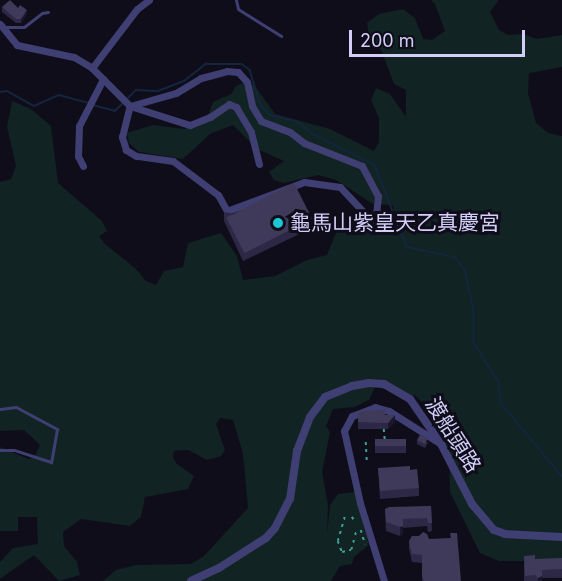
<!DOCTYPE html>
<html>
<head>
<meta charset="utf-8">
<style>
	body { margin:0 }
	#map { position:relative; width:562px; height:581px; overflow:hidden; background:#0f0d1a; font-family:Inter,"Noto Sans TC",sans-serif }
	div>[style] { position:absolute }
	.green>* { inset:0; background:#112322 }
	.stream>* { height:1.5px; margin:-0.75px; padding:0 0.75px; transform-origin:0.75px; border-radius:0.75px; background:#14253e }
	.path>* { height:1.5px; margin-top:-0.75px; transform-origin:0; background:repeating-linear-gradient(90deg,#3c9e96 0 3px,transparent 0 7.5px) }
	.service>* { height:3px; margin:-1.5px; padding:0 1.5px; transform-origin:1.5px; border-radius:1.5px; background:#3f3f73 }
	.minor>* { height:7px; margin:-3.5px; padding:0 3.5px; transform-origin:3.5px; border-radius:3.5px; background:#3f3f73 }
	.tertiary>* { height:8px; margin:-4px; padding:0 4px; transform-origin:4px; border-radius:4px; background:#3f3f73 }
	.wall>* { inset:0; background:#2d2846; transform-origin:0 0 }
	.shaded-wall>* { inset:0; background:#1a162d; transform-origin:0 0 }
	.building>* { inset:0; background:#3f3a59; transform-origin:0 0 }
	.dots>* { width:16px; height:16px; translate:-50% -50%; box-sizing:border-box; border:3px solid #0f0d1a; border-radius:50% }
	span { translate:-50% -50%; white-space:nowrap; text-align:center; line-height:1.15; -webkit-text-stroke:6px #0f0d1a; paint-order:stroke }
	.poi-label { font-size:21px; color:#d2cef8 }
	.left { translate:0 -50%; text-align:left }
	.street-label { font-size:21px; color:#d2cef8 }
	.scale { position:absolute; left:349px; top:30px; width:176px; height:27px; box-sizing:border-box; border:3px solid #d2cef8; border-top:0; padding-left:8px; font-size:18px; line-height:21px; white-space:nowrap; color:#d2cef8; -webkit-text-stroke:4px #0f0d1a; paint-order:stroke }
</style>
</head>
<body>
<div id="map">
	<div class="green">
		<i style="clip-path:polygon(431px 0,499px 0,490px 12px,499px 30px,508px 35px,523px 34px,537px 39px,562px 35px,562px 67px,529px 73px,528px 93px,536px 123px,548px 133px,562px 136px,562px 561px,499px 561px,480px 553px,450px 492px,449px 450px,427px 407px,416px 396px,375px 387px,369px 400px,355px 407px,333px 409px,326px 426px,330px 432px,322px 472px,328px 505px,327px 534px,330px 505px,338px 494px,355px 492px,369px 545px,354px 557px,352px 564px,340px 566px,331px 581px,103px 581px,116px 570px,136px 565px,191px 564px,204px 556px,248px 508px,243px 454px,233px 420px,220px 418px,216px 424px,225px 450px,221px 456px,207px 460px,188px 450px,174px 451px,173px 458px,177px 464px,194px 476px,188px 489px,145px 497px,141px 517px,130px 526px,81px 519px,63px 532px,64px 546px,77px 562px,80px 575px,59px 581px,34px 555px,0 579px,0 562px,13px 548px,38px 544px,37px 517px,18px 517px,18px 531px,0 531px,0 447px,28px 459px,34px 457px,40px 445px,24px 430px,0 431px,0 182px,11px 179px,16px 166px,7px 127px,12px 101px,31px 109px,51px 126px,58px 183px,102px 221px,107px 231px,99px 236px,105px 244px,135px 268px,146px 281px,156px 285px,164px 271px,183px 267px,188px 243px,221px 233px,237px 256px,243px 280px,275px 276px,307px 260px,327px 255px,338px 228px,369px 224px,397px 232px,393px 205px,373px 204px,336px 180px,318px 175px,284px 183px,274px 180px,269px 172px,284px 161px,257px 149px,233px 125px,210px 134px,183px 159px,139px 152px,129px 143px,127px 133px,153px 125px,185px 129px,208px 115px,213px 102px,231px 94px,236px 86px,245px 82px,255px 86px,275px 114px,330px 129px,374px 151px,379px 142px,379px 118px,371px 100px,376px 88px,390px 94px,406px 117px,406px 90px,394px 84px,382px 52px,369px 37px,367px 23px,379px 14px,403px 9px,415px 18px,423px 39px,432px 40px,445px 31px,435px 4px)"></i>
	</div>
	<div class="stream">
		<i style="left:0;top:92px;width:7px;rotate:-8deg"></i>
		<i style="left:7px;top:91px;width:31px;rotate:29deg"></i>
		<i style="left:34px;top:106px;width:27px;rotate:-24deg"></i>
		<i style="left:59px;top:95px;width:31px;rotate:15deg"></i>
		<i style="left:127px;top:99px;width:13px;rotate:-45deg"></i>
		<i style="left:136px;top:90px;width:22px;rotate:3deg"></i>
		<i style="left:158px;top:91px;width:28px;rotate:-21deg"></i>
		<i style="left:184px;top:81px;width:28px;rotate:-38deg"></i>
		<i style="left:206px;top:64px;width:36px"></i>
		<i style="left:242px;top:64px;width:10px;rotate:37deg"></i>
		<i style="left:250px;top:70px;width:38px;rotate:73deg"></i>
		<i style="left:261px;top:106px;width:13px;rotate:45deg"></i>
		<i style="left:270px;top:115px;width:28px;rotate:13deg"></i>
		<i style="left:297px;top:121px;width:21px;rotate:39deg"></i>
		<i style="left:313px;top:134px;width:69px;rotate:26.6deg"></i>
		<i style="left:375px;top:165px;width:88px;rotate:68.7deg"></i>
		<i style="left:407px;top:247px;width:49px;rotate:11.8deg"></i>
		<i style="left:455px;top:257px;width:16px;rotate:52deg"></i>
		<i style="left:465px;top:270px;width:42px;rotate:77.6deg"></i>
		<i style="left:474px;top:311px;width:32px;rotate:90deg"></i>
		<i style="left:474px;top:343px;width:46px;rotate:57.3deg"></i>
		<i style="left:499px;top:382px;width:21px;rotate:85deg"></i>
		<i style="left:501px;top:403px;width:95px;rotate:50.1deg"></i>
		<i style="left:93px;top:105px;width:23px;rotate:15deg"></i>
		<i style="left:115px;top:111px;width:11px;rotate:-45deg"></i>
	</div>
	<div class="path">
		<i style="left:384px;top:429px;width:11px;rotate:85deg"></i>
		<i style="left:366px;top:442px;width:19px;rotate:87deg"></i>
		<i style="left:345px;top:517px;width:25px;rotate:106deg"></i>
		<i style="left:338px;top:541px;width:12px;rotate:70deg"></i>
		<i style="left:342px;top:552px;width:9px;rotate:-13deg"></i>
		<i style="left:351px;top:550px;width:20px;rotate:-75deg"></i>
		<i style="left:352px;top:517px;width:7px;rotate:56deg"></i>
		<i style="left:361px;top:530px;width:15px;rotate:74deg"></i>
	</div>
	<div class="service">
		<i style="left:236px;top:0;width:9px;rotate:77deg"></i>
		<i style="left:238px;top:9px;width:51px;rotate:32.1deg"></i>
		<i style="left:4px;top:27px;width:20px"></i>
		<i style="left:24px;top:27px;width:23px;rotate:-38deg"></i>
		<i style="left:42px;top:13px;width:6px;rotate:-9deg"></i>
		<i style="left:0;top:409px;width:16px;rotate:-7deg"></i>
		<i style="left:16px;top:407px;width:47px;rotate:28.2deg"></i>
		<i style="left:57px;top:429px;width:34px;rotate:100deg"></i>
		<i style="left:51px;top:462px;width:39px;rotate:-162deg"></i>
		<i style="left:14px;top:450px;width:14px;rotate:180deg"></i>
	</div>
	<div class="minor">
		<i style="left:0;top:24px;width:27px;rotate:51deg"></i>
		<i style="left:17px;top:45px;width:58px;rotate:11.9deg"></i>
		<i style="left:74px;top:57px;width:21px;rotate:31deg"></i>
		<i style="left:92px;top:68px;width:54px;rotate:45deg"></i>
		<i style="left:130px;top:106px;width:63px;rotate:17.6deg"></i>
		<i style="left:190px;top:125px;width:22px;rotate:-22deg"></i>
		<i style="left:210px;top:117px;width:23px;rotate:-34deg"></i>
		<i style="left:229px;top:104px;width:8px;rotate:23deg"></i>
		<i style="left:236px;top:107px;width:29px;rotate:59deg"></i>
		<i style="left:251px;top:132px;width:33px;rotate:76deg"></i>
		<i style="left:92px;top:68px;width:74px;rotate:-52.7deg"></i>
		<i style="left:137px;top:9px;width:15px;rotate:-37deg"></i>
		<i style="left:227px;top:71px;width:11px;rotate:5deg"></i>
		<i style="left:238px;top:72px;width:13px;rotate:48deg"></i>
		<i style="left:247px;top:82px;width:25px;rotate:78deg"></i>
		<i style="left:252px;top:106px;width:17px;rotate:59deg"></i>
		<i style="left:261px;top:121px;width:31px;rotate:21deg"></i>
		<i style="left:290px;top:132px;width:18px;rotate:38deg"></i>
		<i style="left:304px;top:143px;width:62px;rotate:21.6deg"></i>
		<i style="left:362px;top:166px;width:34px;rotate:62deg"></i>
		<i style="left:378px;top:196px;width:20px;rotate:96deg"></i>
		<i style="left:376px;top:216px;width:6px;rotate:141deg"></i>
		<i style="left:371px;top:220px;width:45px;rotate:-133.2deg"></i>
		<i style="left:340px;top:187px;width:36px;rotate:-172deg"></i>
		<i style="left:304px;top:182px;width:82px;rotate:159.4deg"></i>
		<i style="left:227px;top:211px;width:18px;rotate:-119deg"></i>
		<i style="left:218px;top:195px;width:56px;rotate:-142.9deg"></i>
		<i style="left:173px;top:161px;width:37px;rotate:-172deg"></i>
		<i style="left:136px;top:156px;width:12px;rotate:-149deg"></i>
		<i style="left:126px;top:150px;width:14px;rotate:-107deg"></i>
		<i style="left:122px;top:137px;width:32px;rotate:-76deg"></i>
		<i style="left:130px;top:106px;width:48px;rotate:-15.8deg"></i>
		<i style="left:176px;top:93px;width:29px;rotate:-31deg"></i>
		<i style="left:201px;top:78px;width:27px;rotate:-15deg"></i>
		<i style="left:83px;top:166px;width:11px;rotate:-117deg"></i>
		<i style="left:78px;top:156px;width:30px;rotate:-88deg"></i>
		<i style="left:79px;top:126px;width:53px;rotate:-62.9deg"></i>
		<i style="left:345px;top:218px;width:24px;rotate:-7deg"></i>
		<i style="left:384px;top:581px;width:82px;rotate:-107.1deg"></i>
		<i style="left:360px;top:503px;width:74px;rotate:-102.5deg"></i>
		<i style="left:344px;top:431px;width:17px;rotate:-62deg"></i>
		<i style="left:352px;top:416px;width:25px;rotate:-21deg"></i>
		<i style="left:375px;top:407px;width:15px;rotate:16deg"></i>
		<i style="left:389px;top:411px;width:62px;rotate:32.4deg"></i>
	</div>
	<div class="tertiary">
		<i style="left:191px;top:581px;width:31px;rotate:-25deg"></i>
		<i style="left:219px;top:568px;width:56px;rotate:-32.6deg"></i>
		<i style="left:266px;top:538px;width:13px;rotate:-48deg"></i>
		<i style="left:275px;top:528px;width:33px;rotate:-63deg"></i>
		<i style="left:290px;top:499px;width:49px;rotate:-81.7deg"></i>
		<i style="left:297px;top:451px;width:36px;rotate:-69deg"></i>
		<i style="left:310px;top:417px;width:25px;rotate:-53deg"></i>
		<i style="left:325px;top:397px;width:29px;rotate:-22deg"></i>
		<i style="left:352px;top:386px;width:17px;rotate:-10deg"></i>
		<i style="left:369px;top:383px;width:15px;rotate:4deg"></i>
		<i style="left:384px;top:384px;width:30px;rotate:30deg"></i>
		<i style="left:410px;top:399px;width:55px;rotate:55.4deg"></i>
		<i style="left:441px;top:444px;width:68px;rotate:62.7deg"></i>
		<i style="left:472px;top:504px;width:34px;rotate:50deg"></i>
		<i style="left:494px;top:530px;width:12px;rotate:20deg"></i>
		<i style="left:505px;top:534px;width:57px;rotate:3deg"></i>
	</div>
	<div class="wall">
		<i style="clip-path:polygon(2px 7px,18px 8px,27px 14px,21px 23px,16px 23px,2px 12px)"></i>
		<i style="clip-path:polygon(224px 212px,312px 228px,243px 261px,224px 221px)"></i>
		<i style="clip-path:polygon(358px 413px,385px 415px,395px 422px,388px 429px,358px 429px)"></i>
		<i style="left:406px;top:439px;width:14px;height:31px;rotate:90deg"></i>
		<i style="clip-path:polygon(417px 440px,428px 442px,425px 448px,417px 444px)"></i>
		<i style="clip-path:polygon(378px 468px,410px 470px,419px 488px,419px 496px,380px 499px)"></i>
		<i style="clip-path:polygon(431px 506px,432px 531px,428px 532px,427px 526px,403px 528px,403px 534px,400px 536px,386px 531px,385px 509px)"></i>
		<i style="clip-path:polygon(429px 539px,461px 581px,422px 581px,422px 563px,412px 562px,409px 549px,409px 541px)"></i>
		<i style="clip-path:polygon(524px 556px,535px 559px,562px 558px,562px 578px,542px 578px,542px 581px,524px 581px)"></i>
	</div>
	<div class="shaded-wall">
		<i style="clip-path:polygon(27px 10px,27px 14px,21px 23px,21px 19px)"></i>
		<i style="left:312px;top:219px;width:9px;height:76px;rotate:90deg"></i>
		<i style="clip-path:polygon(395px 415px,395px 422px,388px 429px,388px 423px)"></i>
		<i style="clip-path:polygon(403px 526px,403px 534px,400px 536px,400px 527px)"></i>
		<i style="clip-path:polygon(542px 576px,542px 581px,538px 581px,538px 578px)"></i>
	</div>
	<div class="building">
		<i style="clip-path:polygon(10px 0,18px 8px,20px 5px,27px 10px,21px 19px,16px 19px,2px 7px)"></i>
		<i style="left:294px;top:183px;width:40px;height:76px;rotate:63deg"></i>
		<i style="clip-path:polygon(385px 410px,385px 415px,395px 415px,388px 423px,358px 422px,358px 413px,363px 411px)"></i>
		<i style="clip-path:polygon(420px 435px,428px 438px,425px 444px,417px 440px)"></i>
		<i style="left:406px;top:439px;width:7px;height:31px;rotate:90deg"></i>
		<i style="clip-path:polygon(410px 466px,410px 470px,417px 469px,419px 488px,380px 491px,378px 468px)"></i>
		<i style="clip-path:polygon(431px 506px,432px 523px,428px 523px,427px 518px,403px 519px,403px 526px,400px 527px,386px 522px,385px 509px,389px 507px)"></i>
		<i style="clip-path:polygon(423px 532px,427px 534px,429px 539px,451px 538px,450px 533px,457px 533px,461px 581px,424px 581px,422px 576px,422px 555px,412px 554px,409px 541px,412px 536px,419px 536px)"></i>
		<i style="clip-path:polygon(535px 555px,535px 559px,562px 558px,562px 569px,542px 570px,542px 576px,538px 578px,535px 575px,525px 576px,524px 556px)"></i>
	</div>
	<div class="dots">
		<i style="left:278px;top:223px;background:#1ec6d4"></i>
	</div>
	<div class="poi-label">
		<span class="left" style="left:290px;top:223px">龜馬山紫皇天乙真慶宮</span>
	</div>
	<div class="street-label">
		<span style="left:453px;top:435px;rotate:58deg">渡船頭路</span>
	</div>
	<div class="scale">200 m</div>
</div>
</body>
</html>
